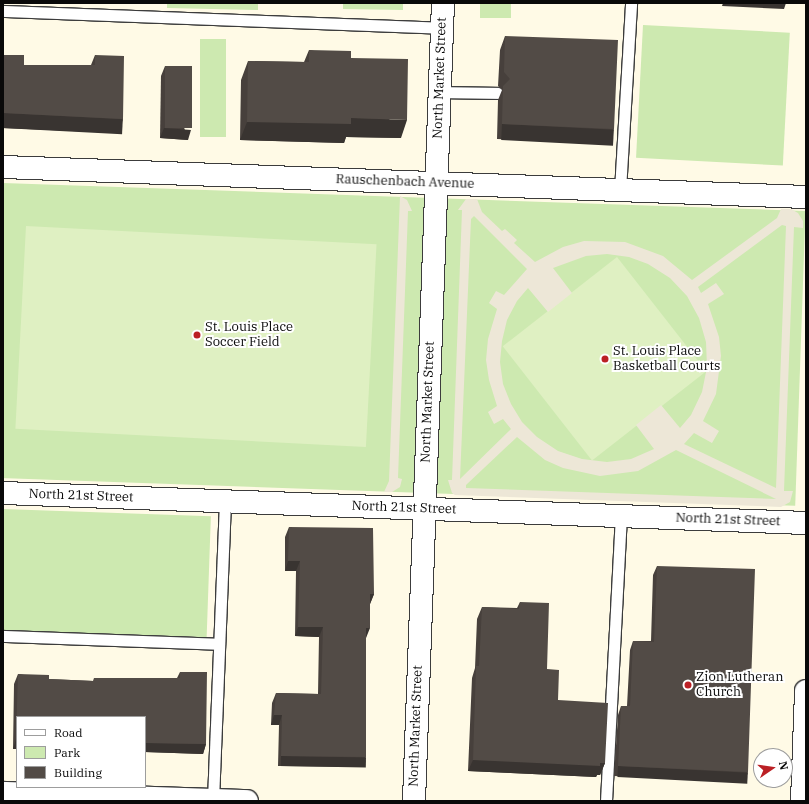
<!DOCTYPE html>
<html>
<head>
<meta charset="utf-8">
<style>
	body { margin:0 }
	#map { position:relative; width:809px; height:804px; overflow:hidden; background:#fffae6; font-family:"IBM Plex Serif",serif }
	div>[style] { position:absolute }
	.green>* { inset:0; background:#cde9b0; transform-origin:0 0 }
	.pitch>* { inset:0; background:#dff0c2; transform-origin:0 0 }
	.plaza>* { inset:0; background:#ede7d7 }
	.roads { filter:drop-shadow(1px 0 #3c3c3c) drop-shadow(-1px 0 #3c3c3c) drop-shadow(0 1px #3c3c3c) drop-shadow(0 -1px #3c3c3c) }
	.lane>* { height:11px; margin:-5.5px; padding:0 5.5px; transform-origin:5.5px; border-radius:5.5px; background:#fff }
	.street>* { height:22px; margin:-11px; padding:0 11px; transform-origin:11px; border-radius:11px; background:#fff }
	.wall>* { inset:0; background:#47403c }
	.shaded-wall>* { inset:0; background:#393431; transform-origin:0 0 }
	.building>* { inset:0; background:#524b46; transform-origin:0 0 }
	.dots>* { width:11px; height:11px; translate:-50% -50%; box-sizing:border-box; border:2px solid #fff; border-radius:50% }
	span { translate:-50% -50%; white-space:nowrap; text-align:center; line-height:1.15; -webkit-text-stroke:4px #fff; paint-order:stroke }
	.street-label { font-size:13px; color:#090909 }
	.poi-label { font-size:13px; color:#090909 }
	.left { translate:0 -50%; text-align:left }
	.frame { position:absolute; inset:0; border:4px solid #090909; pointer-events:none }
	.legend { position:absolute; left:16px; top:716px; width:130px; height:72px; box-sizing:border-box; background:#fff; border:1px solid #9d9d9d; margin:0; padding:5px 7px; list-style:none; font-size:12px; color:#090909 }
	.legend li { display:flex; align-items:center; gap:8px; height:20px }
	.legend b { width:20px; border:1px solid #9d9d9d }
	.north { position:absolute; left:753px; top:748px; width:40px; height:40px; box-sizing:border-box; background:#fff; border:1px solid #9d9d9d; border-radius:50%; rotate:77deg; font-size:11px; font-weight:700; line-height:16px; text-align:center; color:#090909 }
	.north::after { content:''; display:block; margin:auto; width:14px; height:18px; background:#bb2025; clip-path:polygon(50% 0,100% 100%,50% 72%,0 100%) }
</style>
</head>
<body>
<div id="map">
	<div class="green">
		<i style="clip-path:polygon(167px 3px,258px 3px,258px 10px,167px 8px)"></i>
		<i style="clip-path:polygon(343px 3px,403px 3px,403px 10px,343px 9px)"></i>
		<i style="left:480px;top:3px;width:31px;height:15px"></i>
		<i style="left:643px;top:25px;width:147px;height:133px;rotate:3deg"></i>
		<i style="left:226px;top:39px;width:98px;height:26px;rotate:90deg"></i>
		<i style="left:3px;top:183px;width:803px;height:295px;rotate:2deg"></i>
		<i style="left:3px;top:509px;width:208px;height:121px;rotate:2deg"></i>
	</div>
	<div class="pitch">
		<i style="left:26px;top:226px;width:351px;height:203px;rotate:3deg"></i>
		<i style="left:617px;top:257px;width:145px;height:145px;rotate:52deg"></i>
	</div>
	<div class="plaza">
		<i style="clip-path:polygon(400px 196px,407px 200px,412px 211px,408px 211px,398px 478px,402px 479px,400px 487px,392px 492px,384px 492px,389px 481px)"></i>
		<i style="clip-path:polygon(evenodd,466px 199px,477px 199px,482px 212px,502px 231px,505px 229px,517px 240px,514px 243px,535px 262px,563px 247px,584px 241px,625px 242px,663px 256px,692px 280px,777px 218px,781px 209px,791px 209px,798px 213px,803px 221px,803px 228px,794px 227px,784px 491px,793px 491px,790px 502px,781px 507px,455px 495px,452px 493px,448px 480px,452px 480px,462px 210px,458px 210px,466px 199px,474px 216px,527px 269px,504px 295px,496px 291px,489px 303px,497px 309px,488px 339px,486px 360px,489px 380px,497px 406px,488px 412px,494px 424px,503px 419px,511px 429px,460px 479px,471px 219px,474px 216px,466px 199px,782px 225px,786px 226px,776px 488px,684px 444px,694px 433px,712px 443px,719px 431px,703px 421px,716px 394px,721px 356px,719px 337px,708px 304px,724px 294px,716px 283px,701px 293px,698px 287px,782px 225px,466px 199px,607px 254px,629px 257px,648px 264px,670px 278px,687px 296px,699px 318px,706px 342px,707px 367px,702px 392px,691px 415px,680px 428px,661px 405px,636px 425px,654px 449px,631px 459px,607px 462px,582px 459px,558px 451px,537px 437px,522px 422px,511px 404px,503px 384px,500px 362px,502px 341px,507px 320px,517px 301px,528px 288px,548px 312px,572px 293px,553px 268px,586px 256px,607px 254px,466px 199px,517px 437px,545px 460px,563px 468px,600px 476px,638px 471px,676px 450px,776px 499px,466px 488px,466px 485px,517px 437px)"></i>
	</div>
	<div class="roads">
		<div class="lane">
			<i style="left:3px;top:11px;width:439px;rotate:2.2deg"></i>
			<i style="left:440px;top:92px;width:58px;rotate:1deg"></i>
			<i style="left:620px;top:190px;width:187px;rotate:-86.6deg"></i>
			<i style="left:3px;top:636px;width:216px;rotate:2.1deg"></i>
			<i style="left:213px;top:800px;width:298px;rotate:-87.7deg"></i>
			<i style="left:606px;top:801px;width:285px;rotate:-87deg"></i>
		</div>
		<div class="street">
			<i style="left:3px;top:167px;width:804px;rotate:2.14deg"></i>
			<i style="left:3px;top:493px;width:804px;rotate:2.14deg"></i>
			<i style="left:3px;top:793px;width:244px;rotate:1.9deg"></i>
			<i style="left:414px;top:801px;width:799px;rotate:-87.92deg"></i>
			<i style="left:802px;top:801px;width:110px;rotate:-87.9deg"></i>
		</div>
	</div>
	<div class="wall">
		<i style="clip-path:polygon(505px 36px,614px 129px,609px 143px,497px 139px,498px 100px,502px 90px,498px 86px,500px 50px)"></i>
		<i style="clip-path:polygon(309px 50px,351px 58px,401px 138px,346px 137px,344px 143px,240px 140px,241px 80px,248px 61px,304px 62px)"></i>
		<i style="clip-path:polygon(3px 55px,24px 65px,91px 65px,95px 55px,123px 119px,118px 133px,3px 128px)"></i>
		<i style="clip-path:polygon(165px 66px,188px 140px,160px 138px,161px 76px)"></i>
		<i style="clip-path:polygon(289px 527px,374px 594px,370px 604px,366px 638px,366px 757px,362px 767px,278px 766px,279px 725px,271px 725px,272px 703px,276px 693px,318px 694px,319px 637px,295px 636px,296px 571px,285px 571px,285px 537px)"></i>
		<i style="clip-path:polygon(657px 566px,748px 772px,745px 782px,614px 776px,618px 715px,621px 706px,627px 706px,630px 650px,633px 641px,651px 641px,653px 575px)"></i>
		<i style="clip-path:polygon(520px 602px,547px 669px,558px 700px,605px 763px,600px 775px,597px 775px,596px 777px,468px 771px,472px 678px,475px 668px,477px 619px,482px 607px,517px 608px)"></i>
		<i style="clip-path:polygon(180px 672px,206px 744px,203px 754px,145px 752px,145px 717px,17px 717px,17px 749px,13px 749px,14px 684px,18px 674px,49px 679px,93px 681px,94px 678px,177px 678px)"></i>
	</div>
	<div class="shaded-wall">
		<i style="clip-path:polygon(723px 3px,786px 3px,784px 9px,722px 6px)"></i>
		<i style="left:3px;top:113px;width:120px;height:15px;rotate:3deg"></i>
		<i style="clip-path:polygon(351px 118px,407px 120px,401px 138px,346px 137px,344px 143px,240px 140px,247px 122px)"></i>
		<i style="left:502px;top:124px;width:112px;height:16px;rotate:3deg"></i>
		<i style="clip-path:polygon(164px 128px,191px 130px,188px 140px,160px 138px)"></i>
		<i style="clip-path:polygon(288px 561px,300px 561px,296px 571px,285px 571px)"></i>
		<i style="clip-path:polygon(370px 594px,374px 594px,370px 604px)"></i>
		<i style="clip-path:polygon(298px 627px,323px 627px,319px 637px,295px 636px)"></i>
		<i style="clip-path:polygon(366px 628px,370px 628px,366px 638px,362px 638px)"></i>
		<i style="clip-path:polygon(274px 715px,282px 715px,279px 725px,271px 725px)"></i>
		<i style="clip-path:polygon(16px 739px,17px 739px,17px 749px,13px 749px)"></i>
		<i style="clip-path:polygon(145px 743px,206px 744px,203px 754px,145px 752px)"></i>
		<i style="left:281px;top:756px;width:85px;height:10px;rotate:1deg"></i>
		<i style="clip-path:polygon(473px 760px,600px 763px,605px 763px,600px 775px,597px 775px,596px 777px,468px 771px)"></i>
		<i style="left:618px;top:766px;width:130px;height:11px;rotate:3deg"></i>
	</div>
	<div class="building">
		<i style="clip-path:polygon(505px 36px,618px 40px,614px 129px,502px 124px,503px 86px,510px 79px,504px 72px)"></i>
		<i style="clip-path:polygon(309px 50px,351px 51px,351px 58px,408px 59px,407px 120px,351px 118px,351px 124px,247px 122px,248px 61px,309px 62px)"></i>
		<i style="clip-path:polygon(3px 55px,24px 55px,24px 65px,95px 65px,95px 55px,124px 56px,123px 119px,3px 113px)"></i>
		<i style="left:165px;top:66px;width:27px;height:62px"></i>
		<i style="clip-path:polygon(289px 527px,373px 528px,374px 594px,370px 594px,370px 628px,366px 628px,366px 757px,281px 756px,282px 715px,274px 715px,276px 693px,321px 694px,323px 627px,298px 627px,300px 561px,288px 561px)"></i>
		<i style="clip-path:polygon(657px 566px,755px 569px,748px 772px,618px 766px,621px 706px,630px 706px,633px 641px,654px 642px)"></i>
		<i style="clip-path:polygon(520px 602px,549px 603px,547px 669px,559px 670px,558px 700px,608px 703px,605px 763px,600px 763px,600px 766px,473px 760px,476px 666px,479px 666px,482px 607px,519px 609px)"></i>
		<i style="clip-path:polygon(180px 672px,207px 672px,206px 744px,145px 743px,145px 717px,17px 717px,17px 739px,16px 739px,18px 674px,49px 675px,49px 679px,94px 681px,94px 678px,180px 678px)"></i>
	</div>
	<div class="dots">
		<i style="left:197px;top:335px;background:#bb2025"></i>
		<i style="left:605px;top:359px;background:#bb2025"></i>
		<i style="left:688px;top:685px;background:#bb2025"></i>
	</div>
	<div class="street-label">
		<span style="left:440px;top:78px;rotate:-88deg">North Market Street</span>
		<span style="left:405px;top:182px;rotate:2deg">Rauschenbach Avenue</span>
		<span style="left:428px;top:402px;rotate:-88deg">North Market Street</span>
		<span style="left:81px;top:496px;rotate:2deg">North 21st Street</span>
		<span style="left:404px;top:508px;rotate:2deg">North 21st Street</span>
		<span style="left:728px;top:520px;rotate:2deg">North 21st Street</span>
		<span style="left:416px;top:726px;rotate:-88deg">North Market Street</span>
	</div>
	<div class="poi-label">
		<span class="left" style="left:205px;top:335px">St. Louis Place<br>Soccer Field</span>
		<span class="left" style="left:613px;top:359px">St. Louis Place<br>Basketball Courts</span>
		<span class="left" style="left:696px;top:685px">Zion Lutheran<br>Church</span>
	</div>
	<div class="frame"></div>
	<ul class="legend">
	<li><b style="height:5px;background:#fff"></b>Road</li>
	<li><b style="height:11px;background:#cde9b0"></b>Park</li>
	<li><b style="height:11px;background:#524b46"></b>Building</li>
	</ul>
	<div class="north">N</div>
</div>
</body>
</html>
